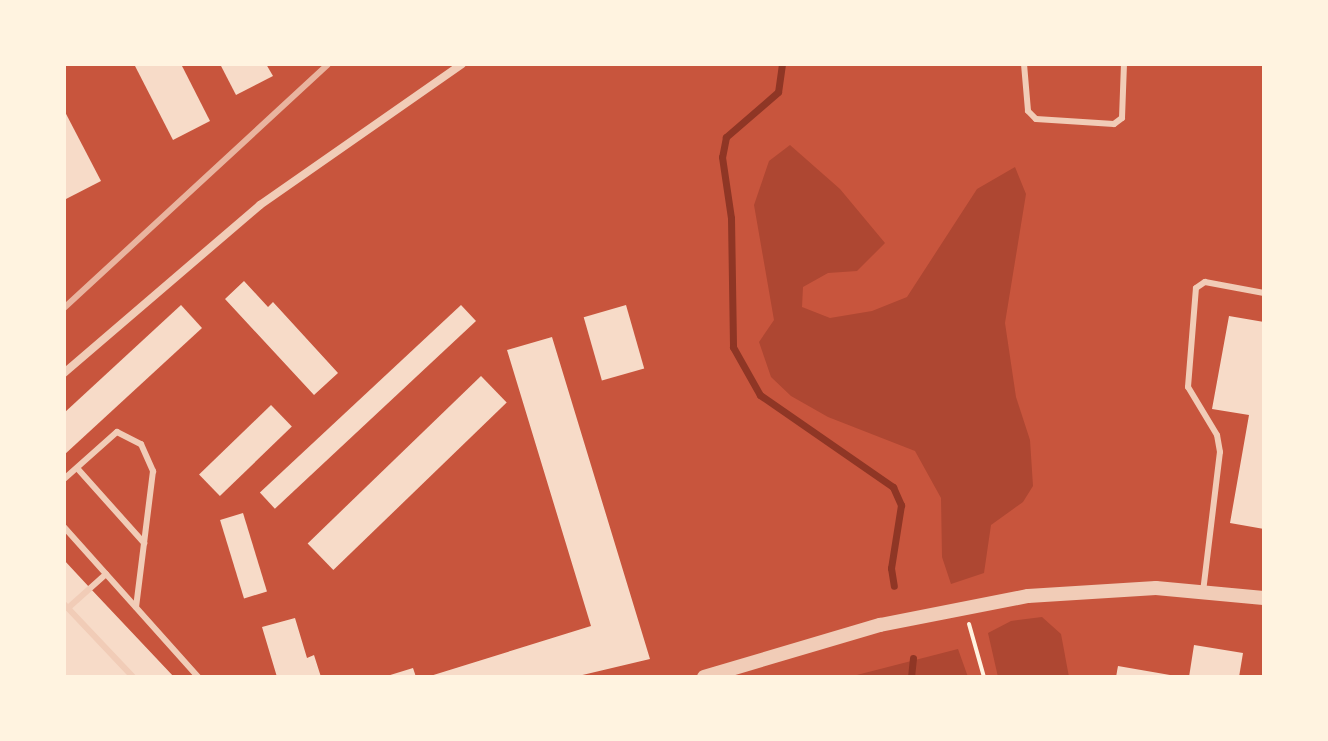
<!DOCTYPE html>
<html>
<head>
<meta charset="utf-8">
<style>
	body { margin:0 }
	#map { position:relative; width:1328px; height:741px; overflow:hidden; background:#c8553d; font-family:"Asap Condensed",sans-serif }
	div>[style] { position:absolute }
	.green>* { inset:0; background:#ae4732 }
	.stream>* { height:7px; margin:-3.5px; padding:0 3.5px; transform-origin:3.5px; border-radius:3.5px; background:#8f3625 }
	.building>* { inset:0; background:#f7dbc8; transform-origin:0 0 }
	.path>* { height:4px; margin:-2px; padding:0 2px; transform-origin:2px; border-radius:2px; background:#fff3e0 }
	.service>* { height:6px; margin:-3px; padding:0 3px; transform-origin:3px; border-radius:3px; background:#f1ccb7 }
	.minor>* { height:8px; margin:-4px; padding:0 4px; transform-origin:4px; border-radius:4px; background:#f1ccb7 }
	.tertiary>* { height:14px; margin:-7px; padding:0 7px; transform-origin:7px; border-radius:7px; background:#f1ccb7 }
	.rail>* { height:6px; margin:-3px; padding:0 3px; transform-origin:3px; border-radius:3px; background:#e9b49f }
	span { translate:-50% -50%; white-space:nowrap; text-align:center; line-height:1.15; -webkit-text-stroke:8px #fff3e0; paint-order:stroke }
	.frame { position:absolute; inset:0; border:66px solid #fff3e0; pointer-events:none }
</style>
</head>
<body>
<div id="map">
	<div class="green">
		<i style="clip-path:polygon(790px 145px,840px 189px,885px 243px,857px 271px,828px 273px,803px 287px,802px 307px,830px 318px,872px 311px,907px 297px,977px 189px,1015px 167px,1026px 194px,1005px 323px,1016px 397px,1030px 440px,1033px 486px,1023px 502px,991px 525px,984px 573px,951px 584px,942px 557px,941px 498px,915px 451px,828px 417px,791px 396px,771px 377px,759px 342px,774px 320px,754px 205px,769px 161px)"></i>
		<i style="clip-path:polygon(1042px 617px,1061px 634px,1069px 677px,998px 677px,988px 633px,1011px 621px)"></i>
		<i style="clip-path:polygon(958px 649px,968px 677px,849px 677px)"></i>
	</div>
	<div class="stream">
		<i style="left:782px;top:64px;width:28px;rotate:98deg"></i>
		<i style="left:778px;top:92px;width:69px;rotate:139.1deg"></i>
		<i style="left:726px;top:137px;width:20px;rotate:101deg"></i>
		<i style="left:722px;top:157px;width:62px;rotate:81.6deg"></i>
		<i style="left:731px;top:218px;width:129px;rotate:89.1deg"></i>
		<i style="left:733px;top:347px;width:55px;rotate:60.6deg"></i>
		<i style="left:760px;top:395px;width:162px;rotate:34.7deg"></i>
		<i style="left:893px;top:487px;width:20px;rotate:66deg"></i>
		<i style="left:901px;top:505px;width:64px;rotate:99deg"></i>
		<i style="left:891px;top:568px;width:18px;rotate:81deg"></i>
		<i style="left:911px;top:677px;width:19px;rotate:-84deg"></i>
	</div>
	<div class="building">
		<i style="clip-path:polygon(134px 64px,181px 64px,210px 121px,173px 140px)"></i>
		<i style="clip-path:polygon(220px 64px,266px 64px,273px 76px,236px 95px)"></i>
		<i style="clip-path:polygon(64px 110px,101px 181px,66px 199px,64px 194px)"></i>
		<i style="clip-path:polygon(244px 281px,268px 307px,273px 302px,338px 373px,314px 395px,225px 299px)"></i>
		<i style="clip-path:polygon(181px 305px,202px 328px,64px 455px,64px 413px)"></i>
		<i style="left:461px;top:305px;width:22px;height:275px;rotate:47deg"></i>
		<i style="left:626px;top:305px;width:66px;height:44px;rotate:74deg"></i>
		<i style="clip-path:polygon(1229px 316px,1264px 322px,1264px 529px,1230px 523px,1249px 415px,1212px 409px)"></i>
		<i style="clip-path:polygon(552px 337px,650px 659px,574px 677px,427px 677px,591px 626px,507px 350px)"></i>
		<i style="left:481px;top:376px;width:37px;height:241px;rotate:46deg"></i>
		<i style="left:271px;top:405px;width:30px;height:100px;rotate:46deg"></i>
		<i style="left:243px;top:513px;width:82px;height:24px;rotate:73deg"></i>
		<i style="clip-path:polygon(64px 560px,90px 588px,174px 677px,64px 677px)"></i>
		<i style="clip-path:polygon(295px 618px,307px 658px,314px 655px,321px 677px,277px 677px,262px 627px)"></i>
		<i style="clip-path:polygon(1194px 645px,1243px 653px,1239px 677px,1189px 677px)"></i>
		<i style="clip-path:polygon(1118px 666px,1170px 675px,1170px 677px,1116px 677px)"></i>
		<i style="clip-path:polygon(413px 668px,416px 677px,387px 677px,387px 676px)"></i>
	</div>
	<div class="path">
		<i style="left:969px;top:624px;width:55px;rotate:74.2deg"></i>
	</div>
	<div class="service">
		<i style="left:1024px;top:64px;width:47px;rotate:85.1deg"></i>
		<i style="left:1028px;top:111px;width:11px;rotate:45deg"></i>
		<i style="left:1036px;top:119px;width:78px;rotate:3.7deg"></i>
		<i style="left:1114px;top:124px;width:10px;rotate:-37deg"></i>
		<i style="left:1122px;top:118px;width:54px;rotate:-87.9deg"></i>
		<i style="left:77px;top:468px;width:101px;rotate:48.2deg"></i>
		<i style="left:64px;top:479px;width:71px;rotate:-41.6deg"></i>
		<i style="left:117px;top:432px;width:27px;rotate:27deg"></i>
		<i style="left:141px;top:444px;width:30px;rotate:66deg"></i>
		<i style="left:153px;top:471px;width:137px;rotate:97.1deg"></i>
		<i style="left:64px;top:527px;width:201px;rotate:48.2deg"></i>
		<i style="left:1203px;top:592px;width:141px;rotate:-83.1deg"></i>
		<i style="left:1220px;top:452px;width:17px;rotate:-100deg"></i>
		<i style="left:1217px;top:435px;width:56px;rotate:-121.1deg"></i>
		<i style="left:1188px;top:387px;width:99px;rotate:-85.4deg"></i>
		<i style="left:1196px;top:288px;width:11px;rotate:-34deg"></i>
		<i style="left:1205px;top:282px;width:60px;rotate:10.6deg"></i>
		<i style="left:64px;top:604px;width:100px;rotate:46.6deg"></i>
		<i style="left:68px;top:608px;width:51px;rotate:-41.8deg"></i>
	</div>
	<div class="minor">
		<i style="left:64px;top:373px;width:258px;rotate:-40.6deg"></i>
		<i style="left:260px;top:205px;width:246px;rotate:-34.9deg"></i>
	</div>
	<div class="tertiary">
		<i style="left:704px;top:677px;width:184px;rotate:-16.5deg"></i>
		<i style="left:880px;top:625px;width:151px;rotate:-11.1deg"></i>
		<i style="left:1028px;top:596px;width:128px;rotate:-3.6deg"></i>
		<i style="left:1156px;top:588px;width:108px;rotate:5.3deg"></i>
	</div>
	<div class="rail">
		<i style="left:64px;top:308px;width:359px;rotate:-42.7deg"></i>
	</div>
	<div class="frame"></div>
</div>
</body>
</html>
